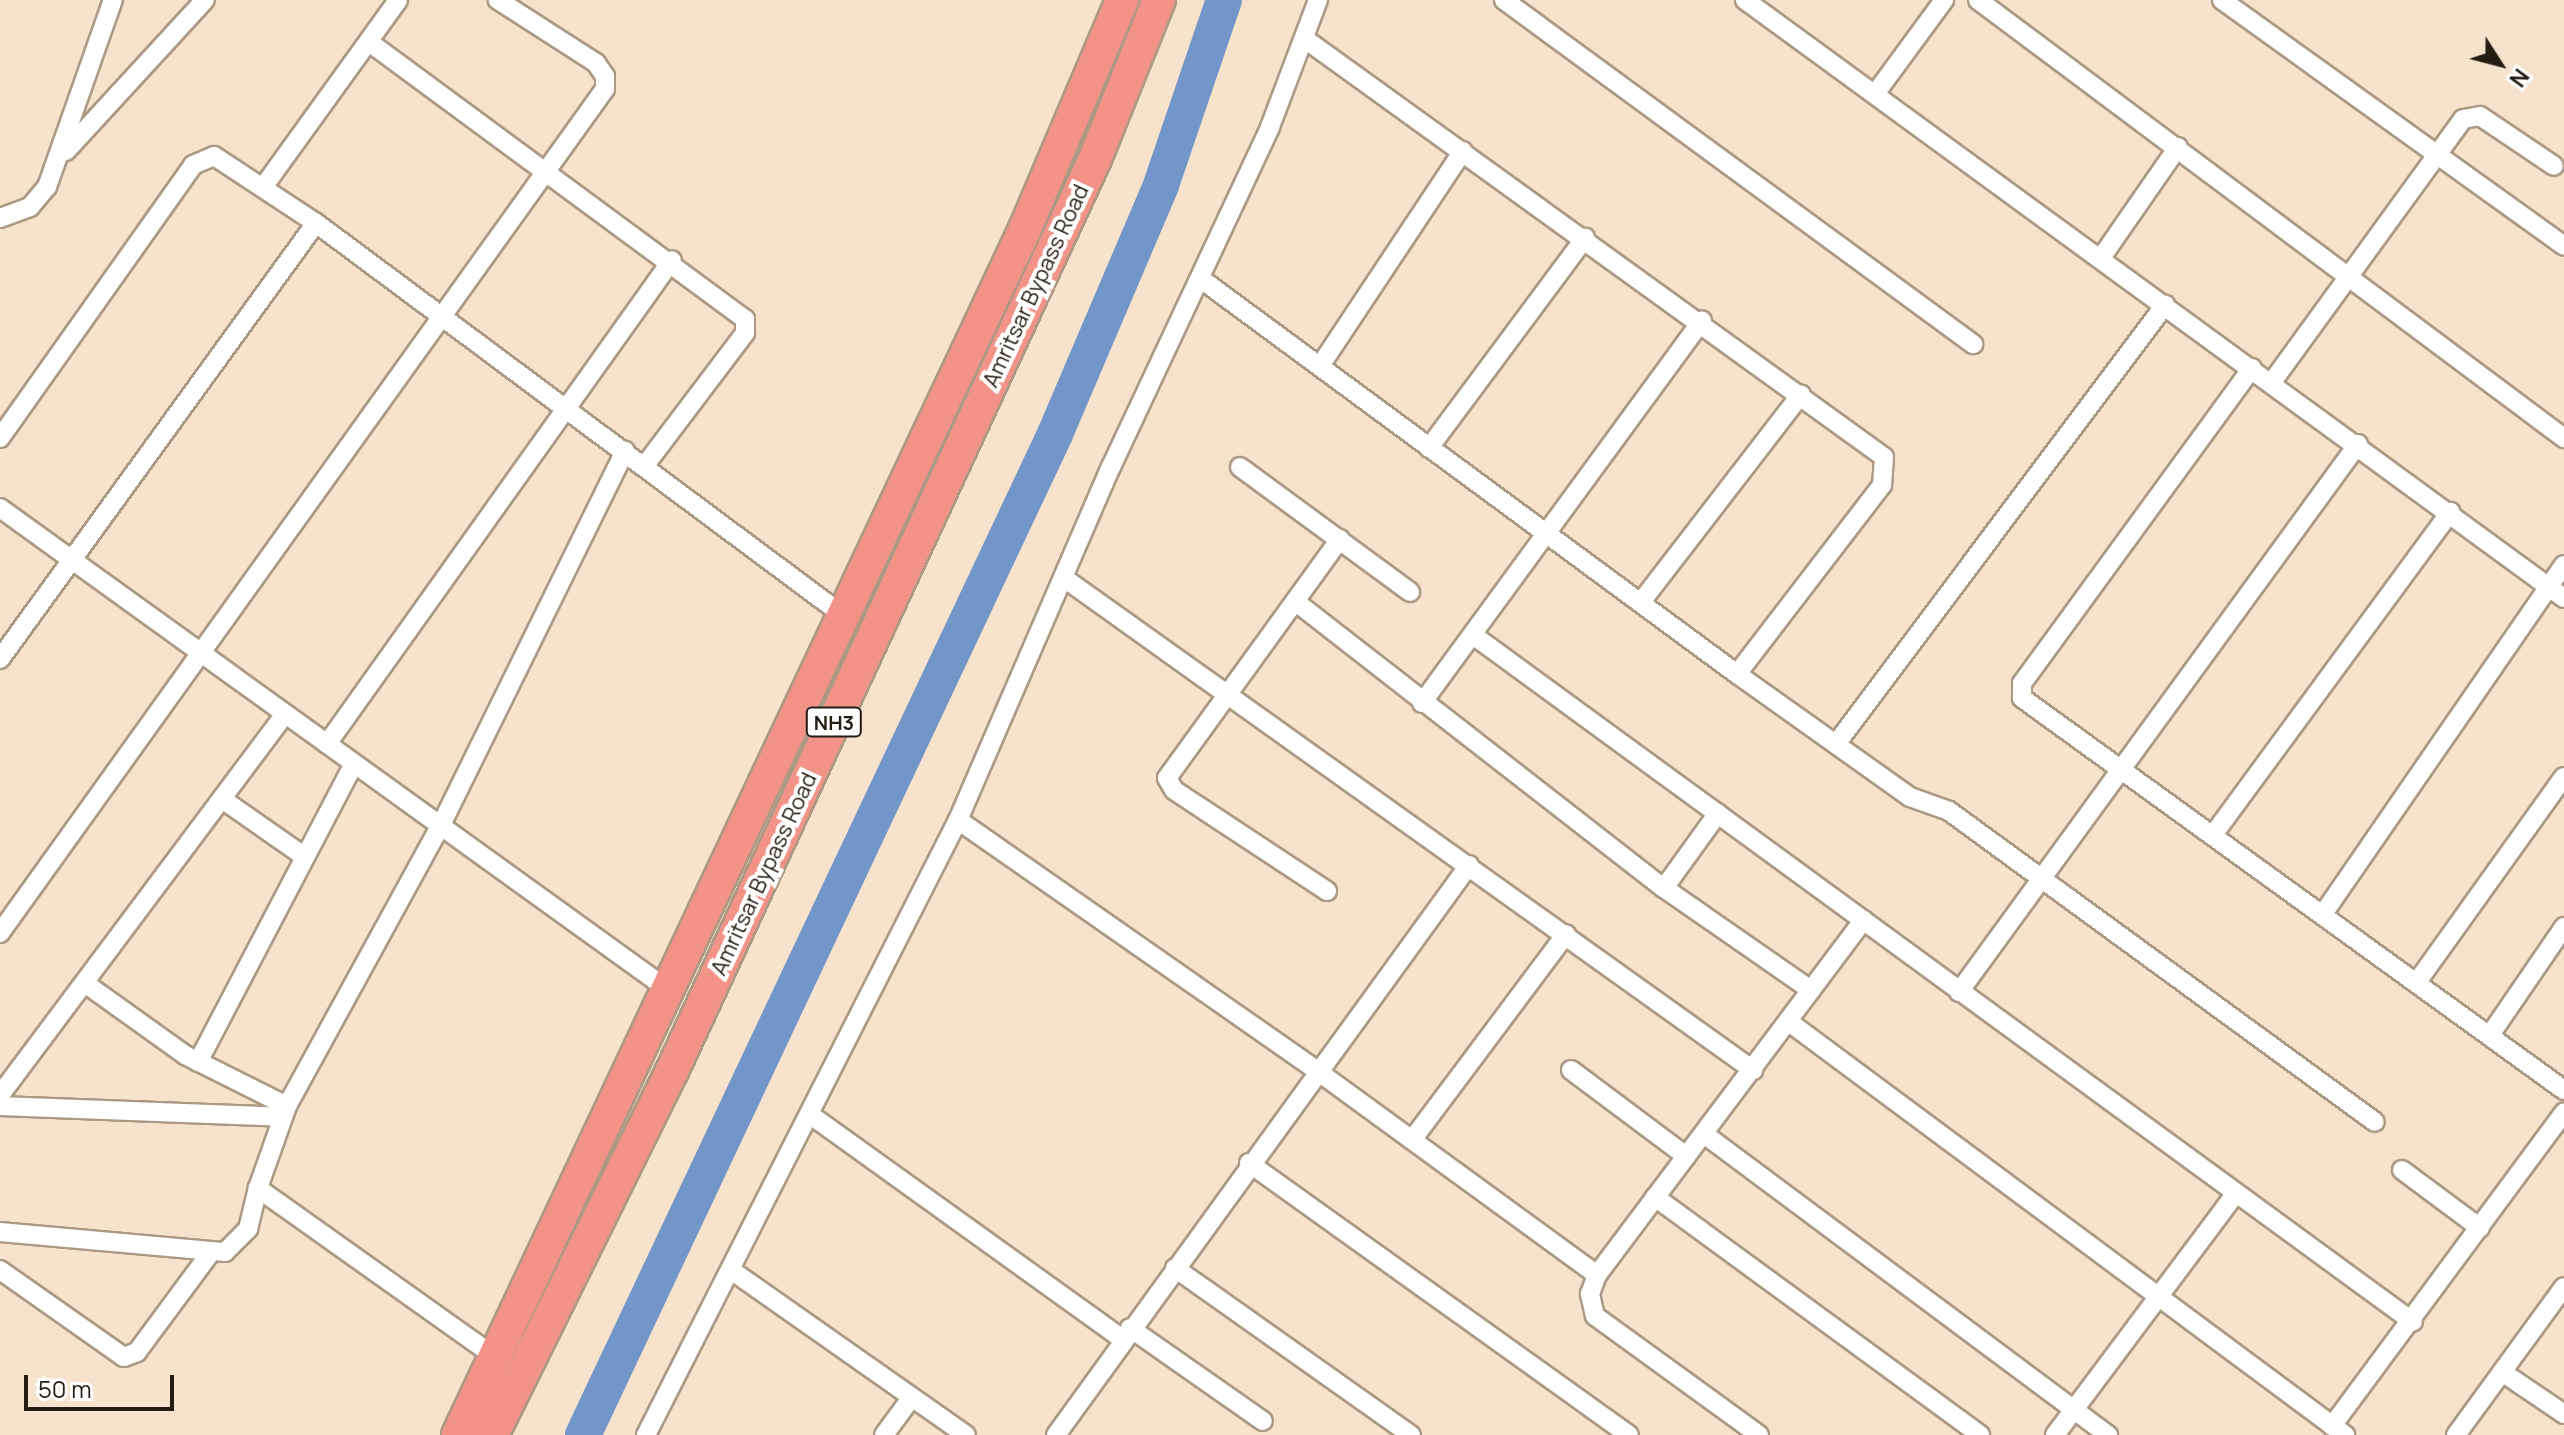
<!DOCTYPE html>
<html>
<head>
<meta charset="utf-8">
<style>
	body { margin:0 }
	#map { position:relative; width:2564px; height:1435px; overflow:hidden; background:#f7e2cb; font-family:Manrope,sans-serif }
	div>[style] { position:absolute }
	.river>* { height:36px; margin:-18px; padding:0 18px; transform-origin:18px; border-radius:18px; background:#7396c8 }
	.roads { filter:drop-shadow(2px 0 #ac9983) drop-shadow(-2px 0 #ac9983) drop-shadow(0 2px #ac9983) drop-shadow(0 -2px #ac9983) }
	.street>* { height:18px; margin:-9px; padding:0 9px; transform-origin:9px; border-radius:9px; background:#fff }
	.highway>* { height:32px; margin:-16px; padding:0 16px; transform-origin:16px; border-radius:16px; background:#f39287 }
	span { translate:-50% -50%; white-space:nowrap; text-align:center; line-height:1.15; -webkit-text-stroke:8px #fff; paint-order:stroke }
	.shield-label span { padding:2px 6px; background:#fff; border:2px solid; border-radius:6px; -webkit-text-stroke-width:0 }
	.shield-label { font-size:20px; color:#241d14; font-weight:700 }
	.street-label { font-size:22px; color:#241d14 }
	.north { position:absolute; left:2460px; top:24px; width:80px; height:80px; -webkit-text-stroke:6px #fff; paint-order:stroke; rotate:126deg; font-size:22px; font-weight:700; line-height:32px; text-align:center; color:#241d14 }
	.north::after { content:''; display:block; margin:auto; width:28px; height:36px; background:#241d14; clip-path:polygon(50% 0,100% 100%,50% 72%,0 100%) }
	.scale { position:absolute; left:24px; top:1375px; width:150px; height:36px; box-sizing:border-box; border:4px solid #241d14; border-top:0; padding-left:10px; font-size:24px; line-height:28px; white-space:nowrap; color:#241d14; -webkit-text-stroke:6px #fff; paint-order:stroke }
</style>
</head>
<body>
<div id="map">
	<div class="river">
		<i style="left:583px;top:1435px;width:1107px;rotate:-64.75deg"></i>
		<i style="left:1055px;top:434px;width:271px;rotate:-66.9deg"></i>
		<i style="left:1161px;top:185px;width:195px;rotate:-71.2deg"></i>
	</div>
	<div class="roads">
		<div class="street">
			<i style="left:1504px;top:0;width:582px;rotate:36.26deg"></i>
			<i style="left:1745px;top:0;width:1014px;rotate:36.14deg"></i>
			<i style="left:1978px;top:0;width:732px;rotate:36.78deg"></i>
			<i style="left:2222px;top:0;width:421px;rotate:35.7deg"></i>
			<i style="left:1305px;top:39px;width:714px;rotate:35.83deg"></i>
			<i style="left:1884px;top:457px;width:28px;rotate:94deg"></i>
			<i style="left:1882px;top:485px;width:238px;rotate:127.5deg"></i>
			<i style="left:369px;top:42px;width:467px;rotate:36.4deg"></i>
			<i style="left:745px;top:319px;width:14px;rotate:90deg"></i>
			<i style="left:745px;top:333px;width:166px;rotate:127.1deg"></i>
			<i style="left:1875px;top:94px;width:117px;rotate:-53.7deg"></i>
			<i style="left:66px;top:151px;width:205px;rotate:-47.4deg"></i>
			<i style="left:264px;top:186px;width:229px;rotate:-54.2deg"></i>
			<i style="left:0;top:218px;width:32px;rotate:-20deg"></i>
			<i style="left:30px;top:207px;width:26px;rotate:-50deg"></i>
			<i style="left:47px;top:187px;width:198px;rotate:-70.6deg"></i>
			<i style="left:2101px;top:258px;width:135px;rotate:-55.3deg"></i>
			<i style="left:1201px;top:279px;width:666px;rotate:36.39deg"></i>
			<i style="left:1737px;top:674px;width:212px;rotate:35.4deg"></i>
			<i style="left:1910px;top:797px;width:41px;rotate:19.7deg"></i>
			<i style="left:1949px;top:811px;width:527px;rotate:36.13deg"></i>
			<i style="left:1320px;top:366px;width:258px;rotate:-56.4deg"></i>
			<i style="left:2252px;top:368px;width:390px;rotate:126.1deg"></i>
			<i style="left:2022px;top:683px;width:15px;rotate:90deg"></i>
			<i style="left:2022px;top:698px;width:669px;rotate:35.88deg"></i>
			<i style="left:2272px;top:382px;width:325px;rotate:-54deg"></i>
			<i style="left:2463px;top:119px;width:17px;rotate:-10deg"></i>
			<i style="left:2480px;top:116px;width:89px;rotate:34deg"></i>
			<i style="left:0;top:438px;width:334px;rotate:-54.7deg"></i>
			<i style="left:193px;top:165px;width:23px;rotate:-23deg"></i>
			<i style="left:214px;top:156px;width:122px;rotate:33.3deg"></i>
			<i style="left:316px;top:223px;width:658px;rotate:36.66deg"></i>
			<i style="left:1429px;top:448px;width:262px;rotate:-53.4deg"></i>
			<i style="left:1240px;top:467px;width:211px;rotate:36.3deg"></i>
			<i style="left:0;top:508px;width:826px;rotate:35.79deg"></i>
			<i style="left:1064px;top:578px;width:847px;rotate:35.53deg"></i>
			<i style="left:1296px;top:602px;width:466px;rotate:37.9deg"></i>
			<i style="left:1664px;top:888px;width:179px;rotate:34.8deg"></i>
			<i style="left:1641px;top:602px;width:262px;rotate:-52.4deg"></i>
			<i style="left:1473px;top:635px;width:1164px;rotate:36.16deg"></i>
			<i style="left:0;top:659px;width:538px;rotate:-54.07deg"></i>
			<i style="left:1422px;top:703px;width:474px;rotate:-53.8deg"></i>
			<i style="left:327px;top:744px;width:594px;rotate:-54.52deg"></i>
			<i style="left:1836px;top:744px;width:549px;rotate:-53.15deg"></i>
			<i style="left:222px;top:799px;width:101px;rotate:34.9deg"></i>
			<i style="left:958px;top:820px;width:437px;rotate:34.9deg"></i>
			<i style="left:1316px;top:1070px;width:348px;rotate:36.1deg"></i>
			<i style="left:2213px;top:835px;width:401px;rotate:-53.7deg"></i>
			<i style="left:1664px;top:888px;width:92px;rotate:-54.2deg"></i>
			<i style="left:1327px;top:891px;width:183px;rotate:-146.6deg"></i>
			<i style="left:1174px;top:790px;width:14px;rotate:-120deg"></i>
			<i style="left:1167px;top:778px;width:295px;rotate:-54.1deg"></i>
			<i style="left:2323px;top:914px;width:424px;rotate:-55.4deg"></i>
			<i style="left:0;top:933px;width:1038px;rotate:-54.37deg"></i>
			<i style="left:605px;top:89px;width:13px;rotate:-90deg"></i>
			<i style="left:605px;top:76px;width:16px;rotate:-125deg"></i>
			<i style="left:596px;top:63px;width:117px;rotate:-147.3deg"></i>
			<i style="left:2417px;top:982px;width:252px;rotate:-54.4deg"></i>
			<i style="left:86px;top:984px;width:122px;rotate:35.6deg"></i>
			<i style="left:185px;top:1055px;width:114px;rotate:26.6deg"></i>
			<i style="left:1959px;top:992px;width:678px;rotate:-53.94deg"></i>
			<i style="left:1789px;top:1022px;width:693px;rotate:36.61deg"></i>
			<i style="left:2490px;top:1035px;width:131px;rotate:-55.6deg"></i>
			<i style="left:198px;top:1062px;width:336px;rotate:-62.4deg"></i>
			<i style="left:1571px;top:1070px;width:144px;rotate:36.8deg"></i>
			<i style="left:0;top:1095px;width:476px;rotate:-53.2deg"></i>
			<i style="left:0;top:1106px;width:282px;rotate:2.2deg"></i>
			<i style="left:812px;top:1116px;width:382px;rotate:35.7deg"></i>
			<i style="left:1704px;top:1134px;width:504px;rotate:36.69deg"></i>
			<i style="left:1412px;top:1140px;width:257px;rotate:-53.2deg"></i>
			<i style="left:1249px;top:1163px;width:467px;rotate:35.6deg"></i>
			<i style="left:2402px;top:1170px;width:97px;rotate:36.6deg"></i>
			<i style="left:1655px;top:1197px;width:403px;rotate:36.2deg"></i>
			<i style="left:0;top:1232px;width:226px;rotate:5.1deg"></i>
			<i style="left:225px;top:1252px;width:33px;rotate:-45deg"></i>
			<i style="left:248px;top:1229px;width:42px;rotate:-76.3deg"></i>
			<i style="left:1175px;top:1268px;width:289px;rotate:35.3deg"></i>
			<i style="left:0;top:1270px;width:151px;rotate:35.1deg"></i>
			<i style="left:124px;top:1357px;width:14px;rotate:-21deg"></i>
			<i style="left:137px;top:1352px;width:124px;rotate:-53.5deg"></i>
			<i style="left:731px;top:1270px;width:287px;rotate:35.1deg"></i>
			<i style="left:1130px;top:1328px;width:162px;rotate:35deg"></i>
			<i style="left:494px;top:1356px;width:290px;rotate:-144.6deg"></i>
			<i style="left:258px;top:1188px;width:87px;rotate:-70.5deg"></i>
			<i style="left:287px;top:1106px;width:320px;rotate:-61.3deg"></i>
			<i style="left:441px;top:825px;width:417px;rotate:-63.8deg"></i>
			<i style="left:2502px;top:1372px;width:75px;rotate:34.1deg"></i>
			<i style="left:2332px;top:1426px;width:390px;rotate:-53.5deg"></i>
			<i style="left:646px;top:1435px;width:690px;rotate:-63.1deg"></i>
			<i style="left:958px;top:820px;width:385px;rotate:-66.6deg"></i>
			<i style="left:1111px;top:467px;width:375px;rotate:-64.9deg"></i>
			<i style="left:1270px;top:127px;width:136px;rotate:-69.3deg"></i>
			<i style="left:884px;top:1435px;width:47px;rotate:-53.6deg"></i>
			<i style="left:1056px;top:1435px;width:704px;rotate:-54.07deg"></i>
			<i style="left:1759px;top:1435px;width:203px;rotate:-144deg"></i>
			<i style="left:1595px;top:1316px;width:23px;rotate:-103deg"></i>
			<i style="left:1590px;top:1294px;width:20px;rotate:-70deg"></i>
			<i style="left:1597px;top:1275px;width:444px;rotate:-53.1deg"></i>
			<i style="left:2055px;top:1435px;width:302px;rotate:-53.2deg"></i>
			<i style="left:2456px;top:1435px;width:183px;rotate:-53.9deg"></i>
		</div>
		<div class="highway">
			<i style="left:458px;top:1435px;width:1333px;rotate:-64.82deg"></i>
			<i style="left:1025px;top:229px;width:249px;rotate:-67deg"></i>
			<i style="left:492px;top:1435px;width:406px;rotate:-63.7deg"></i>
			<i style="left:672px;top:1071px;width:1005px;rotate:-65.12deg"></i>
			<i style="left:1095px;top:159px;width:171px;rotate:-68.1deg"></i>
		</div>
	</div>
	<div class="shield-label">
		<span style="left:834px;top:722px">NH3</span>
	</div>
	<div class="street-label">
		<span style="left:1036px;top:286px;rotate:-65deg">Amritsar Bypass Road</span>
		<span style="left:764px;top:874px;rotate:-65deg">Amritsar Bypass Road</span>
	</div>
	<div class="north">N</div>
	<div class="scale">50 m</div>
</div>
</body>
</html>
